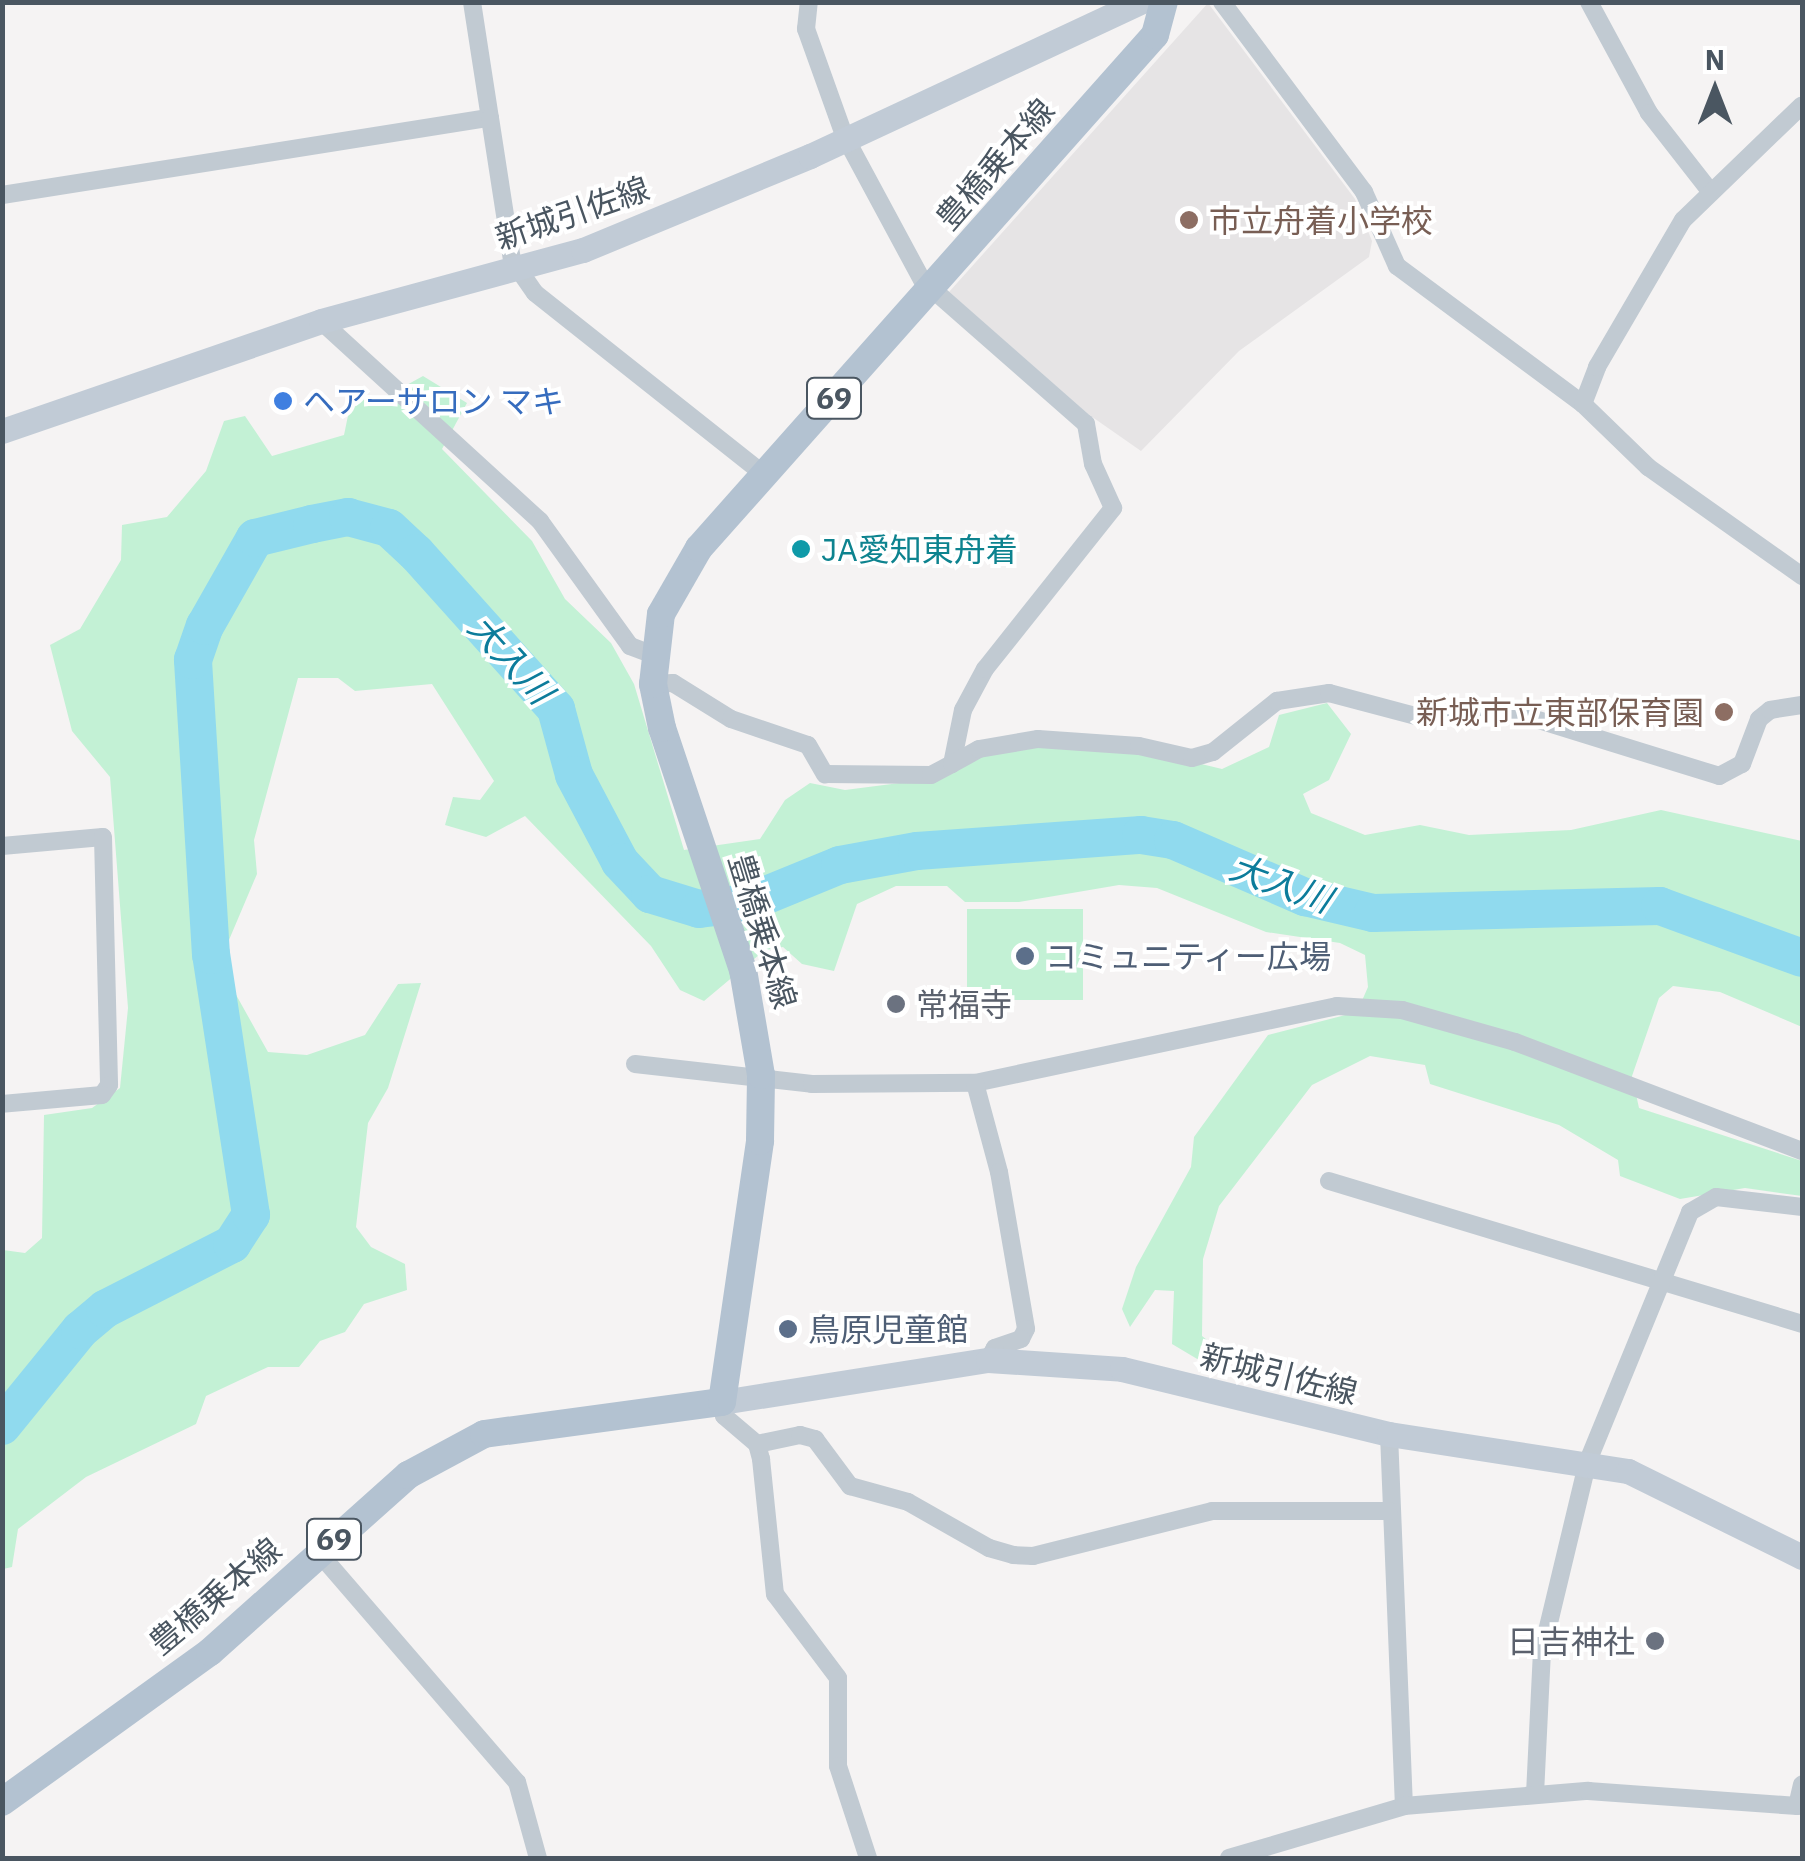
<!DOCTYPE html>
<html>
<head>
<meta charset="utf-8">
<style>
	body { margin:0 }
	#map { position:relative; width:1805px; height:1861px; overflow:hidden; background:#f5f3f3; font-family:"IBM Plex Sans","Noto Sans JP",sans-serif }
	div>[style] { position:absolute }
	.education>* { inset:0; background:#e6e4e5 }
	.green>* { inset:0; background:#c3f1d5; transform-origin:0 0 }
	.river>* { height:38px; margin:-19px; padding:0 19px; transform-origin:19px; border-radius:19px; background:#90daee }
	.minor>* { height:18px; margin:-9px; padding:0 9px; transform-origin:9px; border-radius:9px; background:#c1cad2 }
	.secondary>* { height:25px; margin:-12.5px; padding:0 12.5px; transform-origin:12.5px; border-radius:12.5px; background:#c1cbd6 }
	.primary>* { height:28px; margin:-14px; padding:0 14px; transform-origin:14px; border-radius:14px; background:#b3c2d1 }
	.dots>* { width:28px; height:28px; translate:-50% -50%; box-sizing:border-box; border:5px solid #fff; border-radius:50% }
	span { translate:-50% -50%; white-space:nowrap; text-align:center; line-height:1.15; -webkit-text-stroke:8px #fff; paint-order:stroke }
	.shield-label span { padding:2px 8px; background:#fff; border:2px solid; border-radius:8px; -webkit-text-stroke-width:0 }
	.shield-label { font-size:30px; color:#4a5661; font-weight:700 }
	.street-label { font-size:32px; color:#4a5661 }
	.education-label { font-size:32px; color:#785e54 }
	.left { translate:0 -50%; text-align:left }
	.right { translate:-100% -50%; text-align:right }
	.shop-label { font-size:32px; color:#366cbe }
	.culture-label { font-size:32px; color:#0d838f }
	.service-label { font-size:32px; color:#4e5e75 }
	.worship-label { font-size:32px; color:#5b616d }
	.water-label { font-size:35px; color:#0c7c9b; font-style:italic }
	.frame { position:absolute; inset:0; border:5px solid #4a5661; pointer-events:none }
	.north { position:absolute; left:1665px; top:40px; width:100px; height:100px; -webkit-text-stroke:8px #fff; paint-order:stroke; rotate:0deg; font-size:28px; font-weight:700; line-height:40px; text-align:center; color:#4a5661 }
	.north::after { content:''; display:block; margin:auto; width:35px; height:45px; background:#4a5661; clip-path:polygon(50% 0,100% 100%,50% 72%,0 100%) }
</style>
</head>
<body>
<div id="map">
	<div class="education">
		<i style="clip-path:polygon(1208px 3px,1355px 199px,1372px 241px,1369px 257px,1239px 351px,1141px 451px,1088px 414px,949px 292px)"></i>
	</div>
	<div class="green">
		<i style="clip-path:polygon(423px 376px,467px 403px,442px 449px,532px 541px,565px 599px,611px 643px,634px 684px,684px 850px,760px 839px,785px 800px,810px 783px,845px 790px,915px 781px,956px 758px,1028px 747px,1135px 748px,1222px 769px,1269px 747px,1279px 715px,1327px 703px,1351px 734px,1329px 780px,1303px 794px,1311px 813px,1365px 835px,1420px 825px,1469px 835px,1571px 830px,1661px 810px,1802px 841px,1802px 1027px,1720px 992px,1673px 986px,1659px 998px,1632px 1076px,1639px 1108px,1802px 1161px,1802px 1196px,1745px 1188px,1680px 1199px,1620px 1176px,1618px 1160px,1559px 1125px,1430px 1084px,1425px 1065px,1370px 1056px,1312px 1085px,1219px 1206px,1203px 1259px,1202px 1336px,1225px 1354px,1209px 1366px,1172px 1344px,1174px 1291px,1155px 1290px,1130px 1327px,1122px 1309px,1136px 1267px,1191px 1167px,1194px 1137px,1268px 1035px,1357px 1012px,1368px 987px,1365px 955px,1340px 943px,1266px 932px,1157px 888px,1119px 885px,1019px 902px,965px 902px,947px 886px,896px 886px,857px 904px,834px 971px,802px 964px,783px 947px,765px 950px,704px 1001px,680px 990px,651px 946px,525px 816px,486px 837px,445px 825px,453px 797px,480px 800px,494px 781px,432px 684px,355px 691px,338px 678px,298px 678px,254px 840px,257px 874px,226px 947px,225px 975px,268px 1052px,307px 1055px,365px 1035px,398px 984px,421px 983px,388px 1088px,368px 1123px,356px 1227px,371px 1247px,405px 1264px,407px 1290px,364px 1304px,345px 1332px,320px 1341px,299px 1367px,268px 1367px,206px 1396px,196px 1424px,86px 1477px,18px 1529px,12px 1567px,3px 1569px,3px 1250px,25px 1253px,42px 1238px,44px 1115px,92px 1108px,120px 1088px,128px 1008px,110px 777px,72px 731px,50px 645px,80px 629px,121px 560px,122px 525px,167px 517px,206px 471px,224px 421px,245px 416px,272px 456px,344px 435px,351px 401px,385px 397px)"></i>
		<i style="left:1083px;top:909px;width:91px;height:116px;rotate:90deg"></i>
	</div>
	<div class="river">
		<i style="left:2px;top:1426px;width:124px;rotate:-50.9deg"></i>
		<i style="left:80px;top:1330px;width:33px;rotate:-40deg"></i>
		<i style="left:105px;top:1309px;width:143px;rotate:-27.1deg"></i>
		<i style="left:232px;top:1244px;width:35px;rotate:-57deg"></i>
		<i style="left:251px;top:1215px;width:263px;rotate:-98.7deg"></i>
		<i style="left:211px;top:955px;width:296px;rotate:-93.5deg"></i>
		<i style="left:193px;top:660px;width:36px;rotate:-71deg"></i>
		<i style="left:205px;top:626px;width:101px;rotate:-60.4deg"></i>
		<i style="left:255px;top:538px;width:59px;rotate:-13.8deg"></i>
		<i style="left:312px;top:524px;width:37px;rotate:-11deg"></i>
		<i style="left:348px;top:517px;width:42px;rotate:15deg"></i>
		<i style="left:389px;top:528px;width:37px;rotate:43deg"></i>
		<i style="left:416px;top:553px;width:210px;rotate:48.1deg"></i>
		<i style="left:556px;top:709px;width:68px;rotate:74.7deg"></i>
		<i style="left:574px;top:775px;width:98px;rotate:62.1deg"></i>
		<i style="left:620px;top:862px;width:44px;rotate:46.8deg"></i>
		<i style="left:650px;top:894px;width:51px;rotate:17deg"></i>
		<i style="left:699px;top:909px;width:48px;rotate:-7.1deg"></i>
		<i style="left:747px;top:903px;width:100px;rotate:-22.2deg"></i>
		<i style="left:840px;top:865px;width:78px;rotate:-10.3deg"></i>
		<i style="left:917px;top:851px;width:225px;rotate:-4.1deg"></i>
		<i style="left:1141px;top:835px;width:32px;rotate:9deg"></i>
		<i style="left:1173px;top:840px;width:144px;rotate:23.4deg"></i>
		<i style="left:1305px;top:897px;width:70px;rotate:13.2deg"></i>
		<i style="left:1373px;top:913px;width:287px;rotate:-1.4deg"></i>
		<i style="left:1660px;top:906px;width:151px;rotate:20.1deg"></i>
	</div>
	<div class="minor">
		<i style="left:472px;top:2px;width:117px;rotate:81.2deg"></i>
		<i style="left:1222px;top:2px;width:237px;rotate:53.2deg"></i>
		<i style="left:1364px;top:192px;width:81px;rotate:66deg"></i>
		<i style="left:1397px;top:266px;width:232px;rotate:36.6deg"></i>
		<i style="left:1583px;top:404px;width:91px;rotate:44.1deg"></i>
		<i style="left:1648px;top:467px;width:189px;rotate:35.3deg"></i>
		<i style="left:1589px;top:2px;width:126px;rotate:61.6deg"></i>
		<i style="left:1649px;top:113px;width:99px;rotate:52deg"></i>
		<i style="left:2px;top:195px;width:494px;rotate:-9deg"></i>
		<i style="left:490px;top:118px;width:144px;rotate:81.2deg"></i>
		<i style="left:512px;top:260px;width:40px;rotate:55.1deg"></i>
		<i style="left:535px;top:293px;width:293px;rotate:38.4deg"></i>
		<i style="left:321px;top:321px;width:297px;rotate:42.4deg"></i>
		<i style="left:540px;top:521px;width:154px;rotate:54.2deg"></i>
		<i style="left:630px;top:646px;width:25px;rotate:21deg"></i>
		<i style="left:1583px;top:404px;width:40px;rotate:-69deg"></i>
		<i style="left:1597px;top:367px;width:170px;rotate:-59.7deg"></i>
		<i style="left:1683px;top:220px;width:165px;rotate:-44deg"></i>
		<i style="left:653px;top:684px;width:20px;rotate:-3deg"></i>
		<i style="left:673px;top:683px;width:68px;rotate:31.8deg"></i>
		<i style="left:731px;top:719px;width:81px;rotate:18.7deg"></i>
		<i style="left:808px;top:745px;width:34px;rotate:60deg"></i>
		<i style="left:825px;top:774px;width:106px;rotate:0.5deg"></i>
		<i style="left:931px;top:775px;width:24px;rotate:-28deg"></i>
		<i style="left:952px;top:764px;width:55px;rotate:-78.5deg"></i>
		<i style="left:963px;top:710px;width:47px;rotate:-61.8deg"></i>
		<i style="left:985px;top:669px;width:206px;rotate:-51.5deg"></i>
		<i style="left:1113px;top:508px;width:48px;rotate:-114.4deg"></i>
		<i style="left:1093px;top:464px;width:41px;rotate:-99.9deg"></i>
		<i style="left:1086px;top:424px;width:218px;rotate:-138.7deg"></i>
		<i style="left:922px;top:280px;width:165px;rotate:-118.3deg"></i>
		<i style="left:844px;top:135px;width:113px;rotate:-109.7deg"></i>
		<i style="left:806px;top:29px;width:27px;rotate:-84deg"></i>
		<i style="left:952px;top:764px;width:31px;rotate:-29deg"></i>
		<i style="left:979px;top:749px;width:60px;rotate:-9.6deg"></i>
		<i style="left:1038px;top:739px;width:101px;rotate:4deg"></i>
		<i style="left:1139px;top:746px;width:54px;rotate:12.8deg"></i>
		<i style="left:1192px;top:758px;width:22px;rotate:-16deg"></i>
		<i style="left:1213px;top:752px;width:82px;rotate:-38.6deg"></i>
		<i style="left:1277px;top:701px;width:53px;rotate:-8.7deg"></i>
		<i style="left:1329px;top:693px;width:93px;rotate:14.9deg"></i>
		<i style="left:1419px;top:717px;width:53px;rotate:-8.7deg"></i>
		<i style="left:1471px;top:709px;width:62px;rotate:8.4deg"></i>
		<i style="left:1532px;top:718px;width:196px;rotate:17.2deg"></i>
		<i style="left:1719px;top:776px;width:26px;rotate:-28deg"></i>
		<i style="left:1742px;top:764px;width:48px;rotate:-69.3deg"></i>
		<i style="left:1759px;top:719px;width:14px;rotate:-39deg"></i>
		<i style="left:1770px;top:710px;width:32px;rotate:-9deg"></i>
		<i style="left:2px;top:846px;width:101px;rotate:-5.1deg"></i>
		<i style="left:103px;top:837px;width:248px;rotate:88.6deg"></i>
		<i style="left:109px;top:1085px;width:12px;rotate:125deg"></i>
		<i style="left:102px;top:1095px;width:100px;rotate:174.9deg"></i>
		<i style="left:635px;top:1064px;width:178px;rotate:6.4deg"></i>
		<i style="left:812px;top:1084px;width:163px;rotate:-0.4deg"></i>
		<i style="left:975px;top:1083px;width:370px;rotate:-12deg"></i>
		<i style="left:1337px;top:1006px;width:65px;rotate:3.5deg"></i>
		<i style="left:1402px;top:1010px;width:117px;rotate:15.8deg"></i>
		<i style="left:1515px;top:1042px;width:307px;rotate:20.8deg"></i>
		<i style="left:975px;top:1083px;width:92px;rotate:74.9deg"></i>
		<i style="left:999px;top:1172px;width:159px;rotate:80.2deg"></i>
		<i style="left:1026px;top:1329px;width:11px;rotate:117deg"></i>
		<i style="left:1021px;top:1339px;width:28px;rotate:161deg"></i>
		<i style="left:995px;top:1348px;width:14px;rotate:120deg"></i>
		<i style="left:1329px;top:1181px;width:494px;rotate:16.8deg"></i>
		<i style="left:722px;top:1402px;width:14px;rotate:82deg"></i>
		<i style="left:724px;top:1416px;width:43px;rotate:40.3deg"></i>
		<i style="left:757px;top:1444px;width:16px;rotate:75deg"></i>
		<i style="left:761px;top:1459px;width:136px;rotate:84.1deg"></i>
		<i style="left:775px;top:1594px;width:105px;rotate:53.1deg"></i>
		<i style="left:838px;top:1678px;width:88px;rotate:90deg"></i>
		<i style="left:838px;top:1766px;width:97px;rotate:71.9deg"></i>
		<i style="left:1389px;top:1434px;width:372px;rotate:87.7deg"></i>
		<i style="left:757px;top:1444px;width:44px;rotate:-11.8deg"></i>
		<i style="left:800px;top:1435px;width:16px;rotate:15deg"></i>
		<i style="left:815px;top:1439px;width:59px;rotate:53.3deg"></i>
		<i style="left:850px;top:1486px;width:60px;rotate:15.4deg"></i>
		<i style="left:908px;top:1502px;width:93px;rotate:29.6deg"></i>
		<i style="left:989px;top:1548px;width:25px;rotate:16deg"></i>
		<i style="left:1013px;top:1555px;width:20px;rotate:3deg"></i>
		<i style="left:1033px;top:1556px;width:185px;rotate:-14.1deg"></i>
		<i style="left:1212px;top:1511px;width:177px"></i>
		<i style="left:319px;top:1553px;width:303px;rotate:49.2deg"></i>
		<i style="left:517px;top:1782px;width:79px;rotate:74.6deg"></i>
		<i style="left:1535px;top:1794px;width:142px;rotate:-87.2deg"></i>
		<i style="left:1542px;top:1652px;width:196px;rotate:-76.5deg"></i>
		<i style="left:1588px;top:1461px;width:269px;rotate:-67.7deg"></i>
		<i style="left:1690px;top:1212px;width:30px;rotate:-30deg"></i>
		<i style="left:1716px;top:1197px;width:87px;rotate:6.6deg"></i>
		<i style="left:1229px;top:1858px;width:183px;rotate:-16.5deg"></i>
		<i style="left:1404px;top:1806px;width:185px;rotate:-4.7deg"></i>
		<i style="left:1588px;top:1791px;width:210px;rotate:4.1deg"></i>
		<i style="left:1797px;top:1806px;width:22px;rotate:-77deg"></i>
	</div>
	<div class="secondary">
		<i style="left:2px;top:431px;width:337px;rotate:-19deg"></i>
		<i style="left:321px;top:321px;width:271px;rotate:-15.2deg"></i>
		<i style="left:583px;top:250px;width:246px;rotate:-22.5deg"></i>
		<i style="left:810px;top:156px;width:365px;rotate:-25deg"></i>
		<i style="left:722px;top:1402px;width:269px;rotate:-9deg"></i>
		<i style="left:988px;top:1360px;width:134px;rotate:3.8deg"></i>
		<i style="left:1122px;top:1369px;width:275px;rotate:13.7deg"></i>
		<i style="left:1389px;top:1434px;width:242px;rotate:8.8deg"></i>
		<i style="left:1628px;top:1471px;width:194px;rotate:26.3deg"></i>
	</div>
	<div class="primary">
		<i style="left:2px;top:1802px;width:256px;rotate:-35.8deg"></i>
		<i style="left:210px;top:1652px;width:266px;rotate:-41.8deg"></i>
		<i style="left:408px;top:1475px;width:86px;rotate:-28.3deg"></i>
		<i style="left:484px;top:1434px;width:240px;rotate:-7.7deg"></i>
		<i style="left:722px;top:1402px;width:264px;rotate:-81.7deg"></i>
		<i style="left:760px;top:1141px;width:66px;rotate:-89.1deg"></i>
		<i style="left:761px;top:1075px;width:107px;rotate:-99.7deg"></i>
		<i style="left:743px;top:970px;width:255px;rotate:-108.5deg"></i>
		<i style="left:662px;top:728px;width:45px;rotate:-101.6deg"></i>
		<i style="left:653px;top:684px;width:70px;rotate:-83.5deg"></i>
		<i style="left:661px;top:614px;width:76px;rotate:-60.1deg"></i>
		<i style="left:699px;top:548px;width:686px;rotate:-48.37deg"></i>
		<i style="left:1155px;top:35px;width:34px;rotate:-75deg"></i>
	</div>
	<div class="dots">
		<i style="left:1189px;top:220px;background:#8d6e63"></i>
		<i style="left:283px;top:401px;background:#3f7fe0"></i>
		<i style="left:801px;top:549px;background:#0f9aa8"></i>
		<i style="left:1724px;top:712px;background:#8d6e63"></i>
		<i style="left:1025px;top:956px;background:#5c6f8a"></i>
		<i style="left:896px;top:1004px;background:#6b7280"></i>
		<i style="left:788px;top:1329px;background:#5c6f8a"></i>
		<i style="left:1655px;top:1641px;background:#6b7280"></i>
	</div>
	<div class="shield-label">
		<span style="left:834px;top:398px">69</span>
		<span style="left:334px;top:1539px">69</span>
	</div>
	<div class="street-label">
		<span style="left:995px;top:164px;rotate:-49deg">豊橋乗本線</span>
		<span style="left:572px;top:213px;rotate:-19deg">新城引佐線</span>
		<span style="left:763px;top:931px;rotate:73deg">豊橋乗本線</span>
		<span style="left:1279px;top:1374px;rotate:14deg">新城引佐線</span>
		<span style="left:215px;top:1596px;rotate:-40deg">豊橋乗本線</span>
	</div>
	<div class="education-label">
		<span class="left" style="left:1209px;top:220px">市立舟着小学校</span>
		<span class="right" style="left:1704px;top:712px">新城市立東部保育園</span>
	</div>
	<div class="shop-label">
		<span class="left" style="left:303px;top:401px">ヘアーサロン マキ</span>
	</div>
	<div class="culture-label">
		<span class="left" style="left:821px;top:549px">JA愛知東舟着</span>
	</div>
	<div class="service-label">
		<span class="left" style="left:1045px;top:956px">コミュニティー広場</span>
		<span class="left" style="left:808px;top:1329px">鳥原児童館</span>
	</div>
	<div class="worship-label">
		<span class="left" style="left:916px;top:1004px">常福寺</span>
		<span class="right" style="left:1635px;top:1641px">日吉神社</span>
	</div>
	<div class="water-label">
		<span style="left:511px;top:659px;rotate:48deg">大入川</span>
		<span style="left:1281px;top:883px;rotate:20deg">大入川</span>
	</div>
	<div class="frame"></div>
	<div class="north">N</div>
</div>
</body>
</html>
